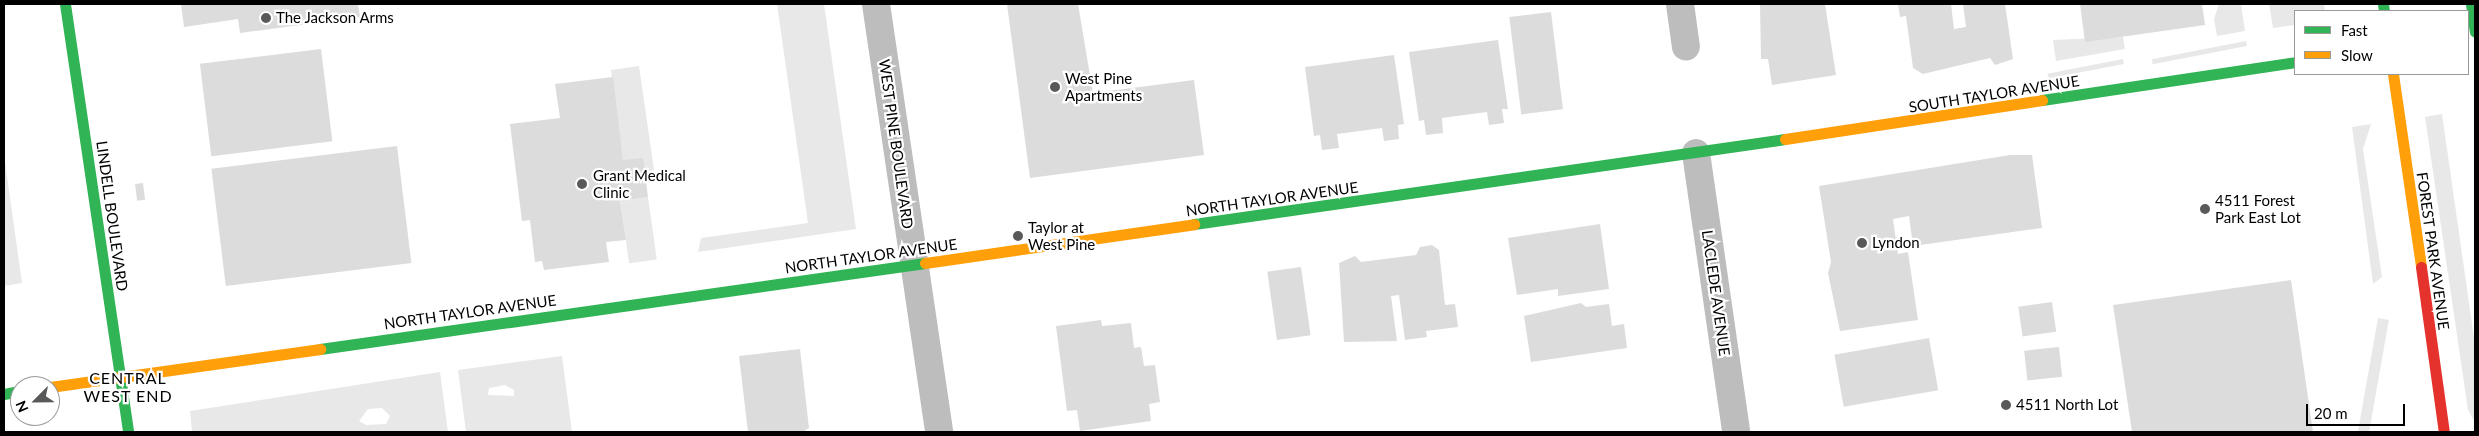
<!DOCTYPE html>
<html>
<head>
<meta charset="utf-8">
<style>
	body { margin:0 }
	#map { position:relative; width:2479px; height:436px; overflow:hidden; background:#fff; font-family:Lato,sans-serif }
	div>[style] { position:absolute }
	.green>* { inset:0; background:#e8e8e8; transform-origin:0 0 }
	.building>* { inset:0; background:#dcdcdc; transform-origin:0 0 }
	.street>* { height:28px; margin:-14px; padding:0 14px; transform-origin:14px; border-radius:14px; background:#bdbdbd }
	.fast>* { height:11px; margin:-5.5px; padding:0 5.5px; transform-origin:5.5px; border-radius:5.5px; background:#30b455 }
	.slow>* { height:11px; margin:-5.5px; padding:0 5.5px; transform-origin:5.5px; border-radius:5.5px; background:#ff9f0a }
	.jam>* { height:11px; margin:-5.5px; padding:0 5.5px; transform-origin:5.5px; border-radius:5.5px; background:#e5322d }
	.dots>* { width:14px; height:14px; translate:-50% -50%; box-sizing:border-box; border:2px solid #fff; border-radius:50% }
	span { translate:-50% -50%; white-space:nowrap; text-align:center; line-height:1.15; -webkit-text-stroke:4.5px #fff; paint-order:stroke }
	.poi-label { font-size:15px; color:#000 }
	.left { translate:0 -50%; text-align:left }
	.street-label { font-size:15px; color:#000 }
	.neighbourhood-label { font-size:16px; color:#000; letter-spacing:1px }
	.frame { position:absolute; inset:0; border:5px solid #000; pointer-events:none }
	.legend { position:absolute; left:2294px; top:10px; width:175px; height:65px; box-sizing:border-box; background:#fff; border:1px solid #999; margin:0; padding:6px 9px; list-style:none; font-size:15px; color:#000 }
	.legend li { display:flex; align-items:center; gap:10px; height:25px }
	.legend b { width:25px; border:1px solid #999 }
	.north { position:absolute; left:10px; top:376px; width:50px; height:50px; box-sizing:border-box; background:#fff; border:1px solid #999; border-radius:50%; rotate:247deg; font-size:14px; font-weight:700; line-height:20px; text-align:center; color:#000 }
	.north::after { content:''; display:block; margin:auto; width:18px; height:22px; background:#595959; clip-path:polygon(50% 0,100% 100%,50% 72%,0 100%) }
	.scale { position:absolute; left:2306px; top:404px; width:99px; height:22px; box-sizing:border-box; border:2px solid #000; border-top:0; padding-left:6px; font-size:15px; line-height:18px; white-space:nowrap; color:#000; -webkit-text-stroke:4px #fff; paint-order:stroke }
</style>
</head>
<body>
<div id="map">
	<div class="green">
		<i style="clip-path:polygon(777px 4px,824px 4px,856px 229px,698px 252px,701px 238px,808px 223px)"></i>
		<i style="clip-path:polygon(2219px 4px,2241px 4px,2245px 31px,2217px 36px,2214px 19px)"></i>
		<i style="clip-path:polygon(2269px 4px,2324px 4px,2325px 11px,2295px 11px,2295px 25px,2273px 28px)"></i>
		<i style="clip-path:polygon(2123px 37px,2125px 49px,2056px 61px,2053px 40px)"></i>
		<i style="left:2246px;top:41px;width:5px;height:96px;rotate:79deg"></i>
		<i style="left:2123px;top:59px;width:5px;height:77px;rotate:79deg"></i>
		<i style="clip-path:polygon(639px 66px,654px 170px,645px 172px,623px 160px,611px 70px)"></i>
		<i style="clip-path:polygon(2442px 114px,2475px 345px,2475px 423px,2468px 410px,2425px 117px)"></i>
		<i style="clip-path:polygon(2371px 124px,2363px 149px,2382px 277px,2373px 284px,2352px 127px)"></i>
		<i style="clip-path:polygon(4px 155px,22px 283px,4px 286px)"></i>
		<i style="left:648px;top:197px;width:63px;height:28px;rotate:82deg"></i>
		<i style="left:2378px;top:318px;width:11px;height:115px;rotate:10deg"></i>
		<i style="clip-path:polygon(evenodd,562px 356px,572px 432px,466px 432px,458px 370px,562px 356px,505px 385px,514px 390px,514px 396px,488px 395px,489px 388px,505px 385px)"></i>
		<i style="clip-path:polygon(evenodd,440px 372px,448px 432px,192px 432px,190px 411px,440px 372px,382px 408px,390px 416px,386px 424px,366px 425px,359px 421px,368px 409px,382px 408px)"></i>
	</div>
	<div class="building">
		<i style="clip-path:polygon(181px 4px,358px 4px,360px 17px,240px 33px,238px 19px,184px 27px)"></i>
		<i style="clip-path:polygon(1007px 4px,1078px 4px,1093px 93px,1194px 80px,1204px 155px,1030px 178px)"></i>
		<i style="clip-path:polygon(1760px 4px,1825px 4px,1836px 75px,1772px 85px,1768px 59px,1761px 59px)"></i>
		<i style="clip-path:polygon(1898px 4px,1951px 4px,1954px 29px,1966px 27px,1963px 4px,2005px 4px,2013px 59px,1995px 65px,1990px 58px,1923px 74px,1913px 68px,1906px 16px,1900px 17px)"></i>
		<i style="clip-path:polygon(2080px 4px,2202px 4px,2205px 25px,2085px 42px)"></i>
		<i style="left:1551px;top:12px;width:98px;height:42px;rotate:83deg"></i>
		<i style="clip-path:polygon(1498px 40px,1508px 109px,1502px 109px,1504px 123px,1489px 125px,1487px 112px,1442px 118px,1443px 133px,1426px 135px,1424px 120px,1419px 121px,1409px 52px)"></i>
		<i style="left:321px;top:49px;width:93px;height:122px;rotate:83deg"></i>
		<i style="clip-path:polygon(1394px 55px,1404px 124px,1398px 125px,1399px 139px,1384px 141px,1382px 128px,1337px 134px,1339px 148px,1322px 150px,1320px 135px,1314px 136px,1305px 67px)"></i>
		<i style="clip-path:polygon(613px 77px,623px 160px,643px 158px,648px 197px,620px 201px,626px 240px,606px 242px,609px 262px,544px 270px,542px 261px,535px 262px,530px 220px,522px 221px,510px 124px,560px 118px,555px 84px)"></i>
		<i style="left:397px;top:146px;width:118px;height:187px;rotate:83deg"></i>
		<i style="clip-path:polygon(2010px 155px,2032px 155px,2042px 228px,1913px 246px,1909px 216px,1893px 219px,1898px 254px,1908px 252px,1918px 320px,1840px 331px,1828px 273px,1831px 262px,1819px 186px)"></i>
		<i style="left:143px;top:183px;width:17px;height:8px;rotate:83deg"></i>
		<i style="clip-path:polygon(1600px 224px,1609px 289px,1558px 296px,1558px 289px,1517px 295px,1508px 238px)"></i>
		<i style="clip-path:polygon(1432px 245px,1439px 250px,1445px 305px,1455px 304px,1458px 327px,1426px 331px,1427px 337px,1405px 340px,1399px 295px,1391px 296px,1397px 341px,1344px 342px,1339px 263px,1355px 256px,1361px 262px,1416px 255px,1420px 247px)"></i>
		<i style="left:1301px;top:267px;width:69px;height:34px;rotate:82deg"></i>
		<i style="clip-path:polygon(2291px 280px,2313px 432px,2132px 432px,2113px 305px)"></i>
		<i style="left:2052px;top:302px;width:30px;height:34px;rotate:82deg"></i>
		<i style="clip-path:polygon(1581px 303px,1586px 307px,1609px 304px,1612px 326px,1624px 324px,1627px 348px,1531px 362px,1524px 316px)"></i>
		<i style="clip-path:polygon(1101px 320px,1102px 326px,1131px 323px,1134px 348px,1141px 347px,1144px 366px,1155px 365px,1160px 402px,1149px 404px,1151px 421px,1080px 431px,1077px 410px,1067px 411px,1056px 326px)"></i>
		<i style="left:1929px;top:338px;width:53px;height:96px;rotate:80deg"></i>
		<i style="left:2059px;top:347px;width:30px;height:35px;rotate:84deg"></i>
		<i style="clip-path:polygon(800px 349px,809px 428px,803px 432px,748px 432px,739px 356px)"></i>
	</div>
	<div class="street">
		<i style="left:876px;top:4px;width:433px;rotate:81.6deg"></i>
		<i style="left:1680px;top:4px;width:43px;rotate:82.1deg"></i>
		<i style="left:1696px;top:153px;width:282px;rotate:81.8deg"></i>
	</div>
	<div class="fast">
		<i style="left:65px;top:4px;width:433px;rotate:81.6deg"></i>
		<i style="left:2383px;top:4px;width:7px;rotate:82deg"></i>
		<i style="left:2471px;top:4px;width:28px;rotate:82deg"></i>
		<i style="left:2042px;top:100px;width:256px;rotate:-8.5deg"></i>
		<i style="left:1194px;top:224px;width:597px;rotate:-8.18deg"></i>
		<i style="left:320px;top:349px;width:611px;rotate:-8.09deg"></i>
		<i style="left:4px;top:394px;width:16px;rotate:-11deg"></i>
	</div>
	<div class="slow">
		<i style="left:2393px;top:74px;width:195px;rotate:81.7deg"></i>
		<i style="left:1785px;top:139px;width:260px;rotate:-8.6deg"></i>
		<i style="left:925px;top:263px;width:272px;rotate:-8.2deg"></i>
		<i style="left:50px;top:387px;width:273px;rotate:-8deg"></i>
	</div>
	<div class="jam">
		<i style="left:2421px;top:267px;width:167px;rotate:82.1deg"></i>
	</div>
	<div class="dots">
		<i style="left:266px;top:18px;background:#595959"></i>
		<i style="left:1055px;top:87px;background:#595959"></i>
		<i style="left:582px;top:184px;background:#595959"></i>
		<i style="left:2205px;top:209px;background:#595959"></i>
		<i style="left:1018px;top:236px;background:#595959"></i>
		<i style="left:1862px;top:243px;background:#595959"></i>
		<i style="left:2006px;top:405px;background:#595959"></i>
	</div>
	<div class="poi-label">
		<span class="left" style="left:276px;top:18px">The Jackson Arms</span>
		<span class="left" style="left:1065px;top:87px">West Pine<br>Apartments</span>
		<span class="left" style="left:593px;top:184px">Grant Medical<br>Clinic</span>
		<span class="left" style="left:2215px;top:209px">4511 Forest<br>Park East Lot</span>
		<span class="left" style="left:1028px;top:236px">Taylor at<br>West Pine</span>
		<span class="left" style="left:1872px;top:243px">Lyndon</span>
		<span class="left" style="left:2016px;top:405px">4511 North Lot</span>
	</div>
	<div class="street-label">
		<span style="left:1994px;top:94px;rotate:-9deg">SOUTH TAYLOR AVENUE</span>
		<span style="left:896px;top:144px;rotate:82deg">WEST PINE BOULEVARD</span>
		<span style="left:1272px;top:199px;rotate:-8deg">NORTH TAYLOR AVENUE</span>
		<span style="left:112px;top:216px;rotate:82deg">LINDELL BOULEVARD</span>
		<span style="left:2433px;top:251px;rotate:82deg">FOREST PARK AVENUE</span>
		<span style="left:871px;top:256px;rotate:-8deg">NORTH TAYLOR AVENUE</span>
		<span style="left:1716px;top:293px;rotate:82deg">LACLEDE AVENUE</span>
		<span style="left:470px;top:312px;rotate:-8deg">NORTH TAYLOR AVENUE</span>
	</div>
	<div class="neighbourhood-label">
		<span style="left:128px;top:387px">CENTRAL<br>WEST END</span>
	</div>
	<div class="frame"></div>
	<ul class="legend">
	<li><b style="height:6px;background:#30b455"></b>Fast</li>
	<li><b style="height:6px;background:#ff9f0a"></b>Slow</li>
	</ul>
	<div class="north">N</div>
	<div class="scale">20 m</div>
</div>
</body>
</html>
